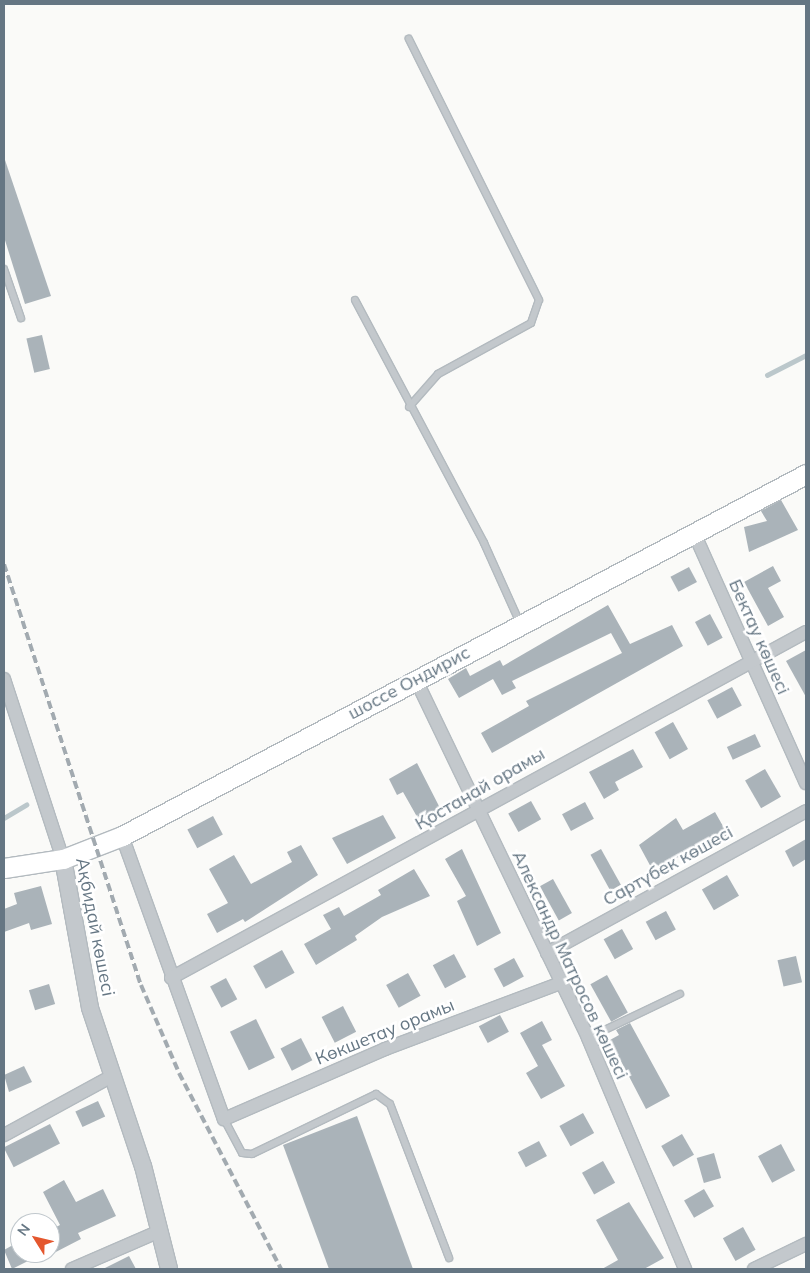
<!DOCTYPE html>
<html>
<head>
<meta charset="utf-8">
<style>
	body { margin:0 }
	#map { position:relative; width:810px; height:1273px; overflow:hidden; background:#fafaf8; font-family:Mulish,sans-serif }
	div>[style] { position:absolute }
	.stream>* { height:4.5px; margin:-2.25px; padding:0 2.25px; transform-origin:2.25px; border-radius:2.25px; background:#bbc7cb }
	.building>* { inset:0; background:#aab3b9; transform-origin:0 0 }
	.roads { filter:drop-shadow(1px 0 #b3babf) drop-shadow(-1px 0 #b3babf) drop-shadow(0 1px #b3babf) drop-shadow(0 -1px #b3babf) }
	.service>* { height:6px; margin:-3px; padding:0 3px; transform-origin:3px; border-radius:3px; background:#c3c8cc }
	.minor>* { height:12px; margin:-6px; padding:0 6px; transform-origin:6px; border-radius:6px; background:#c3c8cc }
	.tertiary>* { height:16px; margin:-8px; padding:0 8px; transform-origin:8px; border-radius:8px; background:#c3c8cc }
	.secondary>* { height:19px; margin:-9.5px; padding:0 9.5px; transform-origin:9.5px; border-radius:9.5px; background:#fff }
	.rail>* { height:4px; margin-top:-2px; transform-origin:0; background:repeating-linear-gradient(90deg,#a2aab0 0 8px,transparent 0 12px) }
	span { translate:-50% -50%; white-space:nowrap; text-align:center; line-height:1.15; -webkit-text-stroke:5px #fff; paint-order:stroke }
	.street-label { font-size:18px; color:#657683 }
	.frame { position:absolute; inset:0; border:5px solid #657683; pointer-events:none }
	.north { position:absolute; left:10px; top:1213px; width:50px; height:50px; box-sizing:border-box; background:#fff; border:1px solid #c1c8cd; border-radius:50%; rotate:306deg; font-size:14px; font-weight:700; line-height:20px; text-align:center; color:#657683 }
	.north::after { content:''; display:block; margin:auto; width:18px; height:22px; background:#e4572e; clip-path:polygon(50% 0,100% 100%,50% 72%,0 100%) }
</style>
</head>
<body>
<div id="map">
	<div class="stream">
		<i style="left:767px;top:375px;width:44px;rotate:-27.1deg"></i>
		<i style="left:4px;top:818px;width:26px;rotate:-31deg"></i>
	</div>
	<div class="building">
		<i style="clip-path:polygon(4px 157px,51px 296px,25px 304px,4px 237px)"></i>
		<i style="left:42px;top:335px;width:35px;height:16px;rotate:77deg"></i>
		<i style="clip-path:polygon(781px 500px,798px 530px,749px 552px,744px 527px,767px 521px,761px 511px)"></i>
		<i style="clip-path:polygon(773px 566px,781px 581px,768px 588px,784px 617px,768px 626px,744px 582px)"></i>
		<i style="left:689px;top:567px;width:17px;height:21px;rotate:62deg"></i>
		<i style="clip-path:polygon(608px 605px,630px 644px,672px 625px,683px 646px,492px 753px,481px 733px,529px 706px,526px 701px,622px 653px,611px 633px,512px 681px,516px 688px,502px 695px,493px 679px,459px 698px,448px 679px,466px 668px,470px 676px,500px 660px,503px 666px)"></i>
		<i style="left:710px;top:614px;width:27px;height:17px;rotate:62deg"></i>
		<i style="clip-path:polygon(806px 650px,806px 697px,786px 661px)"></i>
		<i style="left:732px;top:687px;width:21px;height:28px;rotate:62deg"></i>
		<i style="left:673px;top:722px;width:31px;height:21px;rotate:61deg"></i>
		<i style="left:755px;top:734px;width:14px;height:31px;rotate:65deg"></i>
		<i style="clip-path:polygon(633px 749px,643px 767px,615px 782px,619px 790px,604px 799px,589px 772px)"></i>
		<i style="clip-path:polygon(417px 763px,441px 810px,420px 822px,403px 792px,397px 795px,389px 779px)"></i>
		<i style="left:765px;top:769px;width:32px;height:23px;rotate:60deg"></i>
		<i style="left:531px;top:801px;width:21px;height:26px;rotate:61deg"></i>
		<i style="left:585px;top:802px;width:19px;height:26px;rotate:62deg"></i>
		<i style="clip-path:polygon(715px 812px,728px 835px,652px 869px,639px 845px,676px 818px,683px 830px)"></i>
		<i style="clip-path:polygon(383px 815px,396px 838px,347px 864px,332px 838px)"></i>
		<i style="left:213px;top:816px;width:21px;height:29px;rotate:62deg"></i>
		<i style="clip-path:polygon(806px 839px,806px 859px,793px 867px,785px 851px)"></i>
		<i style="clip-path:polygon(301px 845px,318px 875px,245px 922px,243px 919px,217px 933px,207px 914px,228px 903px,209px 869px,234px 855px,251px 884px,292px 862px,287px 852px)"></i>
		<i style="clip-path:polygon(462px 849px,501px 933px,477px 946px,457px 901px,466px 896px,445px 859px)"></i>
		<i style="left:601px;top:849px;width:41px;height:12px;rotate:61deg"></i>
		<i style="clip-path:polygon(414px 869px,430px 896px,382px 917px,355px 936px,357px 940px,316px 965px,304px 944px,331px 929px,323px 915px,339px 907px,344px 916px,381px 895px,378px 890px)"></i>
		<i style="left:727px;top:875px;width:24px;height:29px;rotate:60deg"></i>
		<i style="left:553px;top:879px;width:39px;height:15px;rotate:61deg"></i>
		<i style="clip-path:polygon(41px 886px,52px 924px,31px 930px,29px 923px,4px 932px,4px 909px,17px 904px,14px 893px)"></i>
		<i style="left:666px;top:911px;width:21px;height:23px;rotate:62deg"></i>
		<i style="left:622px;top:929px;width:23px;height:21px;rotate:61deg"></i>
		<i style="left:282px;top:950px;width:26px;height:33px;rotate:61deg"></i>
		<i style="left:454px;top:954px;width:26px;height:24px;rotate:62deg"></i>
		<i style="left:796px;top:956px;width:27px;height:19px;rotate:77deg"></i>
		<i style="left:514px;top:958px;width:21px;height:23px;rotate:62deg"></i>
		<i style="left:408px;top:973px;width:26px;height:25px;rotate:61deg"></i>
		<i style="left:607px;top:975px;width:43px;height:19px;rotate:61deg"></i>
		<i style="left:226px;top:978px;width:24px;height:18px;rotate:62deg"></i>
		<i style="left:49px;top:984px;width:21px;height:21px;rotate:73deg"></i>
		<i style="left:343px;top:1006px;width:29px;height:24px;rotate:63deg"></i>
		<i style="left:500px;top:1015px;width:19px;height:24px;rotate:62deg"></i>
		<i style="left:256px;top:1019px;width:43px;height:29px;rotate:64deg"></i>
		<i style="clip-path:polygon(542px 1021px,552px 1040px,542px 1045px,565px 1086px,541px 1099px,526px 1073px,538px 1066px,520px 1033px)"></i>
		<i style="clip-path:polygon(630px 1023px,670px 1096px,646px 1109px,610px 1040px,619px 1035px,616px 1030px)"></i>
		<i style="left:301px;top:1038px;width:25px;height:23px;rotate:63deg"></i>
		<i style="clip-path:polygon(24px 1066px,32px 1082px,9px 1092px,4px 1075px)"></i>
		<i style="left:98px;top:1101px;width:17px;height:25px;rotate:65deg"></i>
		<i style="left:583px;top:1113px;width:23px;height:27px;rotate:61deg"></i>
		<i style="clip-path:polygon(357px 1116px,413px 1269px,329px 1269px,283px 1145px)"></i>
		<i style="left:50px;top:1124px;width:22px;height:52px;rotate:63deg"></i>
		<i style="left:682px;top:1134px;width:24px;height:24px;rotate:60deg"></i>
		<i style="left:539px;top:1141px;width:17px;height:24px;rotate:62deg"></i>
		<i style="left:781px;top:1144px;width:30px;height:26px;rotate:62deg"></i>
		<i style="left:714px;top:1153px;width:26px;height:18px;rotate:74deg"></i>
		<i style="left:603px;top:1161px;width:25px;height:24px;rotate:61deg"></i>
		<i style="clip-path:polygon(64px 1180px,76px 1202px,103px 1189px,116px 1216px,78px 1233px,81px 1239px,50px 1255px,50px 1230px,60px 1225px,43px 1192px)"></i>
		<i style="left:704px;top:1189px;width:20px;height:23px;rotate:60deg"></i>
		<i style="clip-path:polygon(629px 1202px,664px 1258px,644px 1269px,602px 1269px,618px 1260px,596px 1220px)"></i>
		<i style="left:743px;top:1227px;width:26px;height:23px;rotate:61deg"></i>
		<i style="clip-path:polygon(20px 1241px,20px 1253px,44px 1253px,12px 1269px,4px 1250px)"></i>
		<i style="clip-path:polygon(129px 1256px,136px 1269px,103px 1269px)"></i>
	</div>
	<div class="roads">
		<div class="service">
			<i style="left:4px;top:269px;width:52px;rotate:70.9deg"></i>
			<i style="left:355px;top:300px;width:275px;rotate:62deg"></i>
			<i style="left:484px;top:543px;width:88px;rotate:65.8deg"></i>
			<i style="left:409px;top:407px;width:44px;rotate:-48.7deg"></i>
			<i style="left:438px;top:374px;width:106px;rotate:-28.7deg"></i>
			<i style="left:531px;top:323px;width:24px;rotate:-71deg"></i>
			<i style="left:539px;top:300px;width:292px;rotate:-116.5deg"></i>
			<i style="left:588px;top:1038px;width:102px;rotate:-25.6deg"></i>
			<i style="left:224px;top:1119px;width:38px;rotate:62deg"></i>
			<i style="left:242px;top:1153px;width:10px;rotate:6deg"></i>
			<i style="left:252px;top:1154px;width:138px;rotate:-25.8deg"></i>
			<i style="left:376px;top:1094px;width:17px;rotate:36deg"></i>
			<i style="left:390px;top:1104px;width:165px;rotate:69deg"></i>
		</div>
		<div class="minor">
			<i style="left:694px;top:533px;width:274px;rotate:65.9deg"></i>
			<i style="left:4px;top:679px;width:189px;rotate:71.9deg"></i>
			<i style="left:416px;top:680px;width:397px;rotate:64.3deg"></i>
			<i style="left:588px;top:1038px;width:251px;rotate:67.2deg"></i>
			<i style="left:122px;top:836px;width:301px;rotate:70.2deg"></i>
			<i style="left:224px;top:1119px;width:176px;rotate:-23.5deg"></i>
			<i style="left:385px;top:1049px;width:188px;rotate:-20.6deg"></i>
			<i style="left:547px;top:953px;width:295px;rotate:-28.7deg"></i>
			<i style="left:171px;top:978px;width:723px;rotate:-28.59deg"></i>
			<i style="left:4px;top:1135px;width:125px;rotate:-28.6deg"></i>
			<i style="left:72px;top:1269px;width:96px;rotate:-23.4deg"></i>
			<i style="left:754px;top:1269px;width:58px;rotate:-25.7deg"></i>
		</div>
		<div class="tertiary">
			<i style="left:63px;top:859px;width:151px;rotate:79.7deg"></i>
			<i style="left:90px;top:1008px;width:167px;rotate:71.5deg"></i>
			<i style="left:143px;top:1166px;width:106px;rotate:75.8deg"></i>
		</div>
		<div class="secondary">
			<i style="left:4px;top:868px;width:60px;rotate:-8.7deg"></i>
			<i style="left:63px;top:859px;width:63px;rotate:-21.3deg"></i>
			<i style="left:122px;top:836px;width:774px;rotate:-27.89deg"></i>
		</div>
	</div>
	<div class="rail">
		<i style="left:4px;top:564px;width:443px;rotate:72deg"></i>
		<i style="left:141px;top:985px;width:96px;rotate:66.6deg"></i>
		<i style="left:179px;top:1073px;width:221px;rotate:62.5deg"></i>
	</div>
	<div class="street-label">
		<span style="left:759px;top:637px;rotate:66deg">Бектау көшесі</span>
		<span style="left:409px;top:683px;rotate:-28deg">шоссе Ондирис</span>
		<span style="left:480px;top:789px;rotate:-30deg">Қостанай орамы</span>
		<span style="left:668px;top:866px;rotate:-29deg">Сартүбек көшесі</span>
		<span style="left:95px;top:927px;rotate:79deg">Ақбидай көшесі</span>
		<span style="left:570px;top:965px;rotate:65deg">Александр Матросов көшесі</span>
		<span style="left:385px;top:1032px;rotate:-22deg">Көкшетау орамы</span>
	</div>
	<div class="frame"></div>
	<div class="north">N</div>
</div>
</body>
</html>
